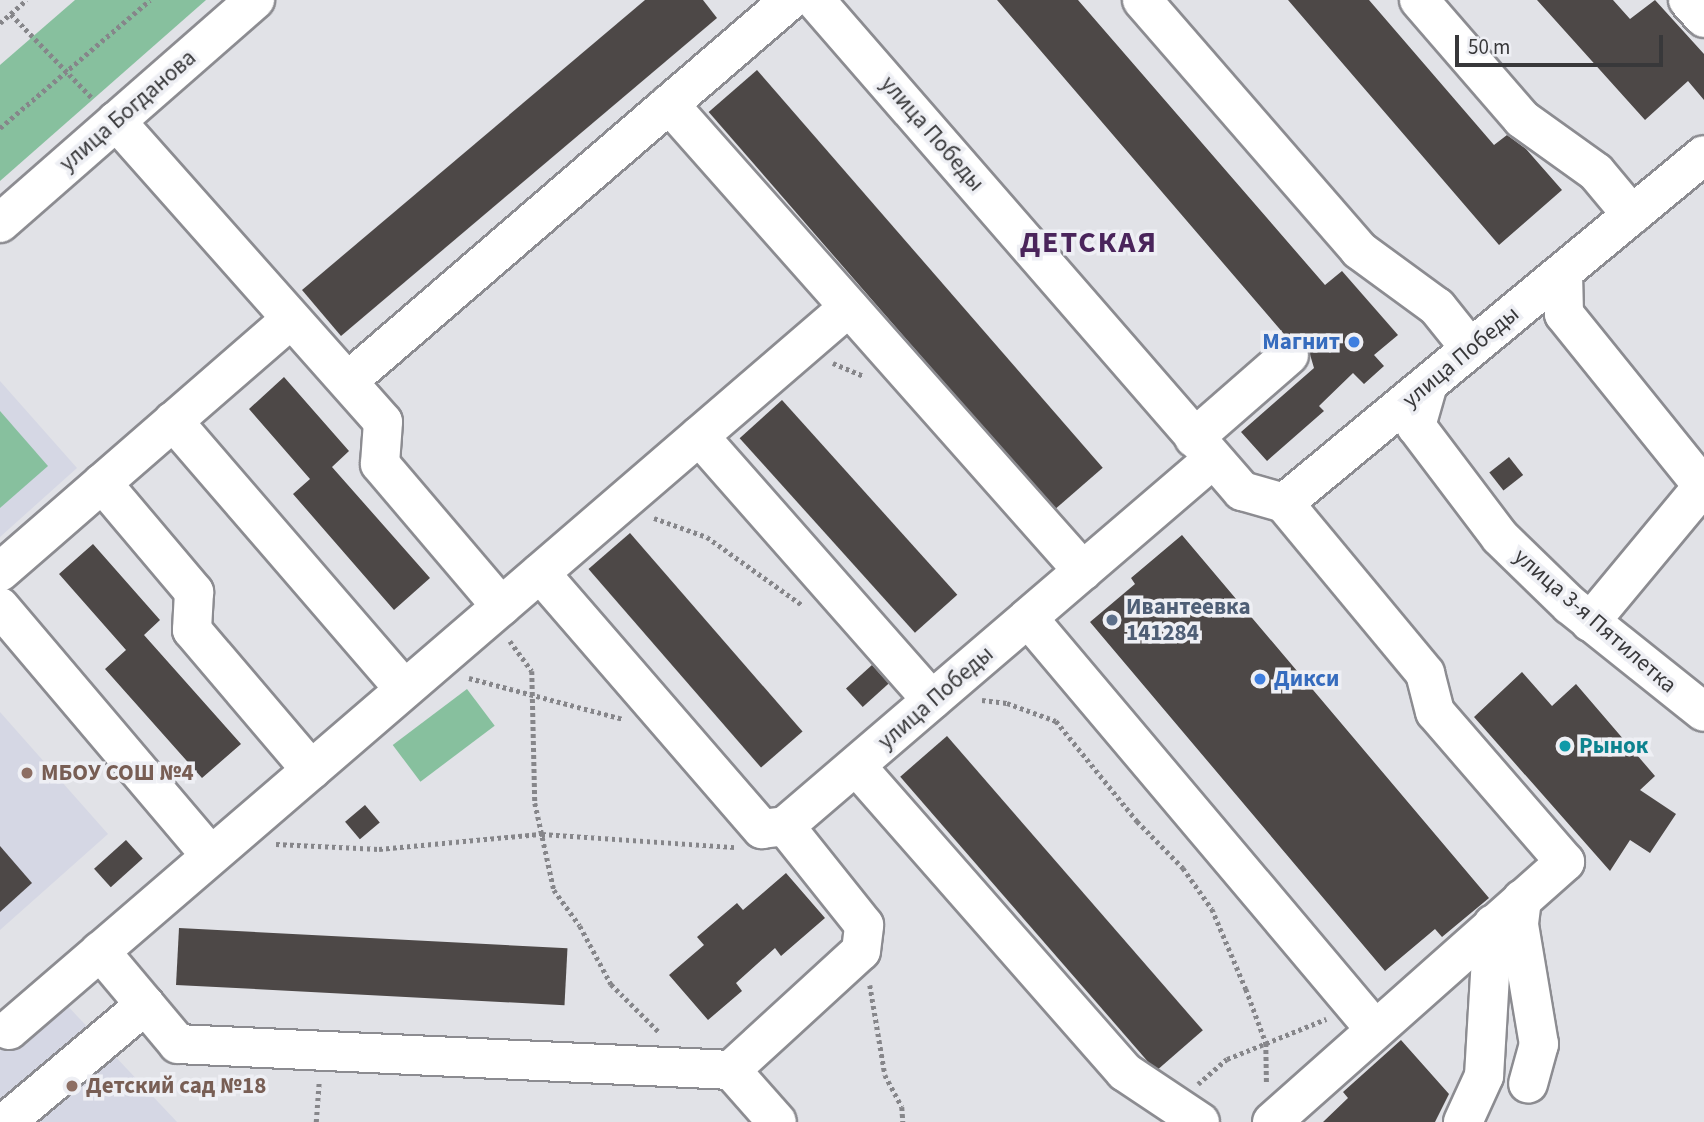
<!DOCTYPE html>
<html>
<head>
<meta charset="utf-8">
<style>
	body { margin:0 }
	#map { position:relative; width:1704px; height:1122px; overflow:hidden; background:#e1e2e7; font-family:"Source Sans 3",sans-serif }
	div>[style] { position:absolute }
	.built>* { inset:0; background:#d5d7e4 }
	.green>* { inset:0; background:#87c09e; transform-origin:0 0 }
	.building>* { inset:0; background:#4d4847; transform-origin:0 0 }
	.path>* { height:4.5px; margin-top:-2.25px; transform-origin:0; background:repeating-linear-gradient(90deg,#86868a 0 3.5px,transparent 0 7px) }
	.roads { filter:drop-shadow(2px 0 #8c8c91) drop-shadow(-2px 0 #8c8c91) drop-shadow(0 2px #8c8c91) drop-shadow(0 -2px #8c8c91) }
	.minor>* { height:38px; margin:-19px; padding:0 19px; transform-origin:19px; border-radius:19px; background:#fff }
	.dots>* { width:19px; height:19px; translate:-50% -50%; box-sizing:border-box; border:4px solid #eeeff4; border-radius:50% }
	span { translate:-50% -50%; white-space:nowrap; text-align:center; line-height:1.15; -webkit-text-stroke:7px #eeeff4; paint-order:stroke }
	.street-label { font-size:23px; color:#38383a }
	.shop-label { font-size:23px; color:#366cbe; font-weight:700 }
	.right { translate:-100% -50%; text-align:right }
	.left { translate:0 -50%; text-align:left }
	.service-label { font-size:23px; color:#4e5e75; font-weight:700 }
	.culture-label { font-size:23px; color:#0d838f; font-weight:700 }
	.education-label { font-size:23px; color:#785e54; font-weight:700 }
	.district-label { font-size:30px; color:#4a245b; font-weight:700; letter-spacing:2px }
	.scale { position:absolute; left:1455px; top:35px; width:208px; height:32px; box-sizing:border-box; border:4px solid #38383a; border-top:0; padding-left:9px; font-size:21px; line-height:24px; white-space:nowrap; color:#38383a; -webkit-text-stroke:5px #eeeff4; paint-order:stroke }
</style>
</head>
<body>
<div id="map">
	<div class="built">
		<i style="clip-path:polygon(0 381px,77px 468px,0 537px)"></i>
		<i style="clip-path:polygon(0 712px,108px 834px,0 930px)"></i>
		<i style="clip-path:polygon(62px 1000px,177px 1122px,0 1122px,0 1051px)"></i>
	</div>
	<div class="green">
		<i style="clip-path:polygon(75px 0,206px 0,0 181px,0 65px)"></i>
		<i style="clip-path:polygon(0 411px,48px 466px,0 508px)"></i>
		<i style="left:467px;top:689px;width:46px;height:93px;rotate:53deg"></i>
	</div>
	<div class="building">
		<i style="clip-path:polygon(645px 0,703px 0,717px 18px,341px 336px,302px 290px)"></i>
		<i style="clip-path:polygon(997px 0,1078px 0,1325px 285px,1342px 271px,1398px 335px,1374px 355px,1384px 366px,1364px 384px,1353px 373px,1319px 406px,1324px 411px,1267px 461px,1241px 432px,1314px 368px,1306px 341px,1284px 334px)"></i>
		<i style="clip-path:polygon(1288px 0,1369px 0,1494px 145px,1507px 135px,1526px 149px,1562px 190px,1499px 245px)"></i>
		<i style="clip-path:polygon(1537px 0,1613px 0,1630px 19px,1655px 0,1704px 54px,1704px 100px,1688px 81px,1645px 120px)"></i>
		<i style="left:757px;top:70px;width:527px;height:64px;rotate:49deg"></i>
		<i style="clip-path:polygon(284px 377px,349px 451px,332px 467px,430px 578px,394px 610px,293px 494px,310px 479px,249px 409px)"></i>
		<i style="left:782px;top:400px;width:262px;height:57px;rotate:48deg"></i>
		<i style="left:1509px;top:457px;width:23px;height:25px;rotate:52deg"></i>
		<i style="left:630px;top:533px;width:263px;height:55px;rotate:49deg"></i>
		<i style="clip-path:polygon(1182px 535px,1489px 898px,1442px 937px,1435px 929px,1385px 971px,1090px 622px,1135px 584px,1131px 578px)"></i>
		<i style="clip-path:polygon(93px 544px,160px 620px,144px 635px,241px 744px,202px 778px,105px 669px,126px 650px,59px 574px)"></i>
		<i style="left:872px;top:665px;width:25px;height:35px;rotate:48deg"></i>
		<i style="clip-path:polygon(1522px 672px,1552px 706px,1576px 684px,1655px 776px,1640px 790px,1676px 814px,1650px 853px,1630px 840px,1610px 871px,1474px 717px)"></i>
		<i style="left:947px;top:736px;width:390px;height:62px;rotate:49deg"></i>
		<i style="left:365px;top:805px;width:23px;height:26px;rotate:50deg"></i>
		<i style="left:126px;top:840px;width:25px;height:43px;rotate:48deg"></i>
		<i style="clip-path:polygon(0 846px,32px 883px,0 912px)"></i>
		<i style="clip-path:polygon(786px 873px,825px 918px,781px 956px,775px 948px,736px 983px,742px 991px,708px 1020px,669px 975px,704px 945px,697px 937px,737px 903px,743px 910px)"></i>
		<i style="left:179px;top:928px;width:389px;height:57px;rotate:3deg"></i>
		<i style="clip-path:polygon(1401px 1040px,1449px 1094px,1435px 1122px,1323px 1122px,1348px 1098px,1343px 1092px)"></i>
	</div>
	<div class="path">
		<i style="left:11px;top:14px;width:118px;rotate:46deg"></i>
		<i style="left:0;top:23px;width:35px;rotate:-41deg"></i>
		<i style="left:0;top:128px;width:197px;rotate:-40.5deg"></i>
		<i style="left:833px;top:363px;width:33px;rotate:23deg"></i>
		<i style="left:654px;top:518px;width:56px;rotate:19.7deg"></i>
		<i style="left:707px;top:537px;width:117px;rotate:35.6deg"></i>
		<i style="left:510px;top:641px;width:37px;rotate:54deg"></i>
		<i style="left:532px;top:671px;width:132px;rotate:88.7deg"></i>
		<i style="left:535px;top:803px;width:89px;rotate:77.7deg"></i>
		<i style="left:554px;top:890px;width:44px;rotate:54.2deg"></i>
		<i style="left:580px;top:926px;width:66px;rotate:61.9deg"></i>
		<i style="left:611px;top:984px;width:69px;rotate:45deg"></i>
		<i style="left:469px;top:678px;width:159px;rotate:14.9deg"></i>
		<i style="left:982px;top:700px;width:25px;rotate:7deg"></i>
		<i style="left:1007px;top:703px;width:52px;rotate:20.2deg"></i>
		<i style="left:1056px;top:721px;width:129px;rotate:51deg"></i>
		<i style="left:1137px;top:821px;width:66px;rotate:45.6deg"></i>
		<i style="left:1183px;top:868px;width:50px;rotate:54.7deg"></i>
		<i style="left:1212px;top:909px;width:87px;rotate:67deg"></i>
		<i style="left:1246px;top:989px;width:58px;rotate:69.7deg"></i>
		<i style="left:1266px;top:1043px;width:39px;rotate:89deg"></i>
		<i style="left:276px;top:844px;width:103px;rotate:2.8deg"></i>
		<i style="left:379px;top:849px;width:164px;rotate:-5.3deg"></i>
		<i style="left:542px;top:834px;width:193px;rotate:3.9deg"></i>
		<i style="left:870px;top:985px;width:91px;rotate:80.5deg"></i>
		<i style="left:885px;top:1075px;width:36px;rotate:62deg"></i>
		<i style="left:902px;top:1107px;width:15px;rotate:86deg"></i>
		<i style="left:1198px;top:1084px;width:38px;rotate:-41deg"></i>
		<i style="left:1227px;top:1059px;width:107px;rotate:-22deg"></i>
		<i style="left:316px;top:1122px;width:41px;rotate:-85.8deg"></i>
	</div>
	<div class="roads">
		<div class="minor">
			<i style="left:815px;top:0;width:651px;rotate:48.99deg"></i>
			<i style="left:1242px;top:491px;width:44px;rotate:15.9deg"></i>
			<i style="left:1284px;top:503px;width:545px;rotate:-39.64deg"></i>
			<i style="left:1142px;top:0;width:331px;rotate:49deg"></i>
			<i style="left:1359px;top:250px;width:97px;rotate:36.2deg"></i>
			<i style="left:1437px;top:307px;width:53px;rotate:51.2deg"></i>
			<i style="left:1419px;top:0;width:157px;rotate:49.1deg"></i>
			<i style="left:1522px;top:119px;width:91px;rotate:35.6deg"></i>
			<i style="left:1596px;top:172px;width:56px;rotate:50.1deg"></i>
			<i style="left:1688px;top:0;width:24px;rotate:48deg"></i>
			<i style="left:669px;top:104px;width:624px;rotate:48.44deg"></i>
			<i style="left:116px;top:121px;width:402px;rotate:48.4deg"></i>
			<i style="left:383px;top:422px;width:42px;rotate:94.1deg"></i>
			<i style="left:380px;top:464px;width:187px;rotate:49.6deg"></i>
			<i style="left:0;top:223px;width:339px;rotate:-41.2deg"></i>
			<i style="left:1563px;top:273px;width:41px;rotate:88.6deg"></i>
			<i style="left:1564px;top:314px;width:221px;rotate:51.1deg"></i>
			<i style="left:1703px;top:486px;width:177px;rotate:129.7deg"></i>
			<i style="left:348px;top:381px;width:584px;rotate:-40.76deg"></i>
			<i style="left:1428px;top:384px;width:44px;rotate:105.9deg"></i>
			<i style="left:1416px;top:426px;width:139px;rotate:52.9deg"></i>
			<i style="left:1500px;top:537px;width:98px;rotate:44.2deg"></i>
			<i style="left:1570px;top:605px;width:171px;rotate:38.6deg"></i>
			<i style="left:173px;top:421px;width:354px;rotate:49.2deg"></i>
			<i style="left:699px;top:436px;width:352px;rotate:48.6deg"></i>
			<i style="left:1194px;top:438px;width:126px;rotate:-41.1deg"></i>
			<i style="left:102px;top:483px;width:143px;rotate:49.8deg"></i>
			<i style="left:194px;top:592px;width:38px;rotate:93deg"></i>
			<i style="left:192px;top:630px;width:184px;rotate:49.6deg"></i>
			<i style="left:0;top:572px;width:384px;rotate:-41deg"></i>
			<i style="left:540px;top:573px;width:339px;rotate:49.1deg"></i>
			<i style="left:762px;top:829px;width:23px;rotate:-7deg"></i>
			<i style="left:0;top:607px;width:326px;rotate:49.7deg"></i>
			<i style="left:1028px;top:618px;width:536px;rotate:49.84deg"></i>
			<i style="left:857px;top:767px;width:406px;rotate:48.7deg"></i>
			<i style="left:1125px;top:1072px;width:90px;rotate:33.7deg"></i>
			<i style="left:785px;top:826px;width:564px;rotate:-40.61deg"></i>
			<i style="left:1522px;top:899px;width:26px;rotate:97deg"></i>
			<i style="left:1519px;top:925px;width:121px;rotate:80.5deg"></i>
			<i style="left:1539px;top:1044px;width:41px;rotate:105.4deg"></i>
			<i style="left:100px;top:951px;width:121px;rotate:50deg"></i>
			<i style="left:178px;top:1044px;width:554px;rotate:2.69deg"></i>
			<i style="left:731px;top:1070px;width:176px;rotate:-42.5deg"></i>
			<i style="left:861px;top:951px;width:26px;rotate:-83deg"></i>
			<i style="left:864px;top:925px;width:127px;rotate:-128.6deg"></i>
			<i style="left:9px;top:1030px;width:1108px;rotate:-40.72deg"></i>
			<i style="left:731px;top:1070px;width:69px;rotate:48.5deg"></i>
			<i style="left:6px;top:1122px;width:182px;rotate:-40.1deg"></i>
			<i style="left:1272px;top:1122px;width:392px;rotate:-41.6deg"></i>
			<i style="left:1565px;top:862px;width:198px;rotate:-130.9deg"></i>
			<i style="left:1435px;top:712px;width:40px;rotate:-104.4deg"></i>
			<i style="left:1425px;top:673px;width:221px;rotate:-129.7deg"></i>
			<i style="left:1463px;top:1122px;width:51px;rotate:-65.5deg"></i>
			<i style="left:1484px;top:1076px;width:152px;rotate:-86.6deg"></i>
		</div>
	</div>
	<div class="dots">
		<i style="left:1354px;top:342px;background:#3f7fe0"></i>
		<i style="left:1112px;top:620px;background:#5c6f8a"></i>
		<i style="left:1260px;top:679px;background:#3f7fe0"></i>
		<i style="left:1565px;top:746px;background:#0f9aa8"></i>
		<i style="left:27px;top:773px;background:#8d6e63"></i>
		<i style="left:72px;top:1086px;background:#8d6e63"></i>
	</div>
	<div class="street-label">
		<span style="left:128px;top:111px;rotate:-41deg">улица Богданова</span>
		<span style="left:932px;top:134px;rotate:49deg">улица Победы</span>
		<span style="left:1461px;top:357px;rotate:-40deg">улица Победы</span>
		<span style="left:1595px;top:621px;rotate:41deg">улица 3-я Пятилетка</span>
		<span style="left:936px;top:698px;rotate:-41deg">улица Победы</span>
	</div>
	<div class="shop-label">
		<span class="right" style="left:1340px;top:342px">Магнит</span>
		<span class="left" style="left:1274px;top:679px">Дикси</span>
	</div>
	<div class="service-label">
		<span class="left" style="left:1126px;top:620px">Ивантеевка<br>141284</span>
	</div>
	<div class="culture-label">
		<span class="left" style="left:1579px;top:746px">Рынок</span>
	</div>
	<div class="education-label">
		<span class="left" style="left:41px;top:773px">МБОУ СОШ №4</span>
		<span class="left" style="left:86px;top:1086px">Детский сад №18</span>
	</div>
	<div class="district-label">
		<span style="left:1089px;top:243px">ДЕТСКАЯ</span>
	</div>
	<div class="scale">50 m</div>
</div>
</body>
</html>
